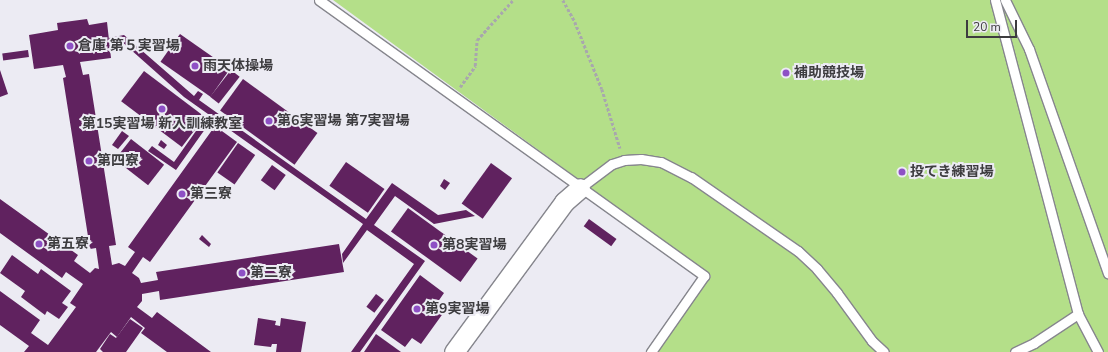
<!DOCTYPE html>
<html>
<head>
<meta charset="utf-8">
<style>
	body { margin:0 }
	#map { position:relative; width:1108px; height:352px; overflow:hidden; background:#ecebf3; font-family:"Nunito Sans","Noto Sans JP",sans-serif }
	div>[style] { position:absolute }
	.green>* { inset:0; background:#b4df89 }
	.building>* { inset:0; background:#60225f; transform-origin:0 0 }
	.path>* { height:2.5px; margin-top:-1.25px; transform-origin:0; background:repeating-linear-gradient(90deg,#a8a7ad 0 3px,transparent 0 5px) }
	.roads { filter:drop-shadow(1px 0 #86868d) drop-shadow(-1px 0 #86868d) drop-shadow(0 1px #86868d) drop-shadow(0 -1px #86868d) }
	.service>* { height:9px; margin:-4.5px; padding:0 4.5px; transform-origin:4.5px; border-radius:4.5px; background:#fff }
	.minor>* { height:19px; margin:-9.5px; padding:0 9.5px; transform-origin:9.5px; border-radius:9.5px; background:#fff }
	.dots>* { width:11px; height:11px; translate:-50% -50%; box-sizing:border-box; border:2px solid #ecebf3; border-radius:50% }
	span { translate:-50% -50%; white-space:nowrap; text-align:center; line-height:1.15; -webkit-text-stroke:4px #ecebf3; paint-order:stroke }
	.poi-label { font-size:14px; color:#3d3c3f; font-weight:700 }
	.left { translate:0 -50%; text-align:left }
	.scale { position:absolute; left:966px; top:20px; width:51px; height:18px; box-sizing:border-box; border:2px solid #3d3c3f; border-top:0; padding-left:5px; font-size:12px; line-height:14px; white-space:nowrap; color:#3d3c3f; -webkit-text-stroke:3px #ecebf3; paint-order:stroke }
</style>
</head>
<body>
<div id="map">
	<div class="green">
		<i style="clip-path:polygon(333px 0,1108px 0,1108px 352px,658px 352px,711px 276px)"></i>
	</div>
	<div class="building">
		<i style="clip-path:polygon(87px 19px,89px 25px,107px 22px,111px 58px,80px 62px,83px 75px,89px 74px,116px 245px,109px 246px,112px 265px,119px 263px,125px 266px,135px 252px,128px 247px,215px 126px,237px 142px,150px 262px,143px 257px,132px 273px,139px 278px,141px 283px,158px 280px,156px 272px,339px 244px,344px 272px,160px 300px,159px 291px,142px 294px,142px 301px,137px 307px,152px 318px,157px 312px,211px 352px,167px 352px,141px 333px,145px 328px,131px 317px,117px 337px,111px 332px,96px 352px,24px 352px,29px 346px,0 325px,0 291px,40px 320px,31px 333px,48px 345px,76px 307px,70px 303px,83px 284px,66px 272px,62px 278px,0 233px,0 199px,78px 255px,74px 261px,90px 273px,95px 268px,99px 269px,96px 248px,90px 249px,63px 78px,66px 77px,63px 65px,34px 69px,29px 35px,58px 30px,57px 23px)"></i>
		<i style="left:180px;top:34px;width:61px;height:34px;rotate:35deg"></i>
		<i style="clip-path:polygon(124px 35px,194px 96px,198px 91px,203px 94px,199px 100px,366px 219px,392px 183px,438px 215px,466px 210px,475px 216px,434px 224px,395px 196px,374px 225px,425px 261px,360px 352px,351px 352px,414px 264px,367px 230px,343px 263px,342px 254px,363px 224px,213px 118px,176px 170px,148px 151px,152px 146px,174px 162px,208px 114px,184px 97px,121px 41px,110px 43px,109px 38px)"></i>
		<i style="left:28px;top:50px;width:7px;height:26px;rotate:82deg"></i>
		<i style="clip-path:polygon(0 70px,8px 94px,0 97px)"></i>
		<i style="left:231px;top:70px;width:11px;height:34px;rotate:38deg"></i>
		<i style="left:144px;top:71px;width:76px;height:38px;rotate:37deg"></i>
		<i style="left:243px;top:79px;width:92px;height:39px;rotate:36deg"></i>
		<i style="clip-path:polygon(122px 131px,129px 136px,118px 149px,112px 145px)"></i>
		<i style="left:131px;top:139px;width:42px;height:26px;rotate:38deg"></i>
		<i style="clip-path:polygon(161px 140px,167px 145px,164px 149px,158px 145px)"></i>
		<i style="left:238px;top:143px;width:21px;height:36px;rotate:35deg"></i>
		<i style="left:346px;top:162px;width:47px;height:29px;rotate:35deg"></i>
		<i style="left:491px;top:163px;width:26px;height:50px;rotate:36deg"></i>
		<i style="left:272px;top:165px;width:17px;height:19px;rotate:36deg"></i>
		<i style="clip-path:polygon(444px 179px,450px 183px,445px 190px,440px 186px)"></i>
		<i style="left:408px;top:208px;width:86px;height:29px;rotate:36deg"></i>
		<i style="left:589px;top:219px;width:34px;height:9px;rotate:36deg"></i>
		<i style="clip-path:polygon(202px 235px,211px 244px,209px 247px,199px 239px)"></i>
		<i style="clip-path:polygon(12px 255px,38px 274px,41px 269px,71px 291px,62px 303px,68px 307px,59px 319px,47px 311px,45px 315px,21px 297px,25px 291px,0 273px)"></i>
		<i style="clip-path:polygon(420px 275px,444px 293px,435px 306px,444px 312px,421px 344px,412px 338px,405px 347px,381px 330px)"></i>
		<i style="left:376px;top:294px;width:10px;height:16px;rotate:37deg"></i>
		<i style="clip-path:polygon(258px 318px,276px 321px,275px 325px,280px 326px,281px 318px,306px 322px,301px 352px,276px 352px,277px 344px,272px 344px,271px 347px,254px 345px)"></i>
		<i style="clip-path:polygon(130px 319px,143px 328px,126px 352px,103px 352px,100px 349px,110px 334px,116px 338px)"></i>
		<i style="clip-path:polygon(376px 334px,401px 352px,364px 352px)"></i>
	</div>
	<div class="path">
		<i style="left:563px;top:0;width:25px;rotate:61deg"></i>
		<i style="left:575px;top:22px;width:72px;rotate:68.1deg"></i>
		<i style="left:602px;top:89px;width:62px;rotate:73deg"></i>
		<i style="left:460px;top:87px;width:26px;rotate:-54deg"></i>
		<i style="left:475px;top:66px;width:26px;rotate:-86deg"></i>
		<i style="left:477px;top:40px;width:54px;rotate:-48deg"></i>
	</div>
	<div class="roads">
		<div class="service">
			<i style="left:319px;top:0;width:474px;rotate:35.6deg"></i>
			<i style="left:704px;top:276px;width:93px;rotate:124.9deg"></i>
			<i style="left:995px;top:0;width:325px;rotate:75.2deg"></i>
			<i style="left:1078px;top:314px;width:43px;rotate:62.2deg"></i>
			<i style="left:1005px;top:0;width:55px;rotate:63.9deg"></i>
			<i style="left:1029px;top:49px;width:238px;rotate:70.6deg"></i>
			<i style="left:580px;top:188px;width:40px;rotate:-37deg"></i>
			<i style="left:612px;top:164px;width:13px;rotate:-18deg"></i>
			<i style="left:624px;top:160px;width:17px;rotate:-3deg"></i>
			<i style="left:641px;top:159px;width:20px;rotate:9deg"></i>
			<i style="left:661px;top:162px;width:34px;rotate:27deg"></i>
			<i style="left:691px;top:177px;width:130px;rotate:34.7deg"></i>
			<i style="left:798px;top:251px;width:26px;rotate:43deg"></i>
			<i style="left:817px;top:269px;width:31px;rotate:50deg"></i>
			<i style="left:837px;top:293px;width:59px;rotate:53.9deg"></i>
			<i style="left:872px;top:341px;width:16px;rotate:43deg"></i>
			<i style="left:1015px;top:352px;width:21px;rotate:-25deg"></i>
			<i style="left:1034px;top:343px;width:53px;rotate:-33.4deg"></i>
		</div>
		<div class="minor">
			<i style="left:454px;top:352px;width:186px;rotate:-53.7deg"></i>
			<i style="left:564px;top:202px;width:21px;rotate:-41deg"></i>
		</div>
	</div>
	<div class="dots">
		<i style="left:70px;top:46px;background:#8e50c5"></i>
		<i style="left:195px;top:66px;background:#8e50c5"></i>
		<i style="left:786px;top:73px;background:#8e50c5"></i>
		<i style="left:162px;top:109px;background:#8e50c5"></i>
		<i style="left:269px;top:121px;background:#8e50c5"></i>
		<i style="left:89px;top:161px;background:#8e50c5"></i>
		<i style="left:902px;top:172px;background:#8e50c5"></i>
		<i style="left:182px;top:194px;background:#8e50c5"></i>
		<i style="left:39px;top:244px;background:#8e50c5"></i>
		<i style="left:434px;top:245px;background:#8e50c5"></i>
		<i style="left:242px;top:273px;background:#8e50c5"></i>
		<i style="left:417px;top:309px;background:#8e50c5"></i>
	</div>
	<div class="poi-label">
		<span class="left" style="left:78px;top:46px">倉庫 第５実習場</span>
		<span class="left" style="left:203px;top:66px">雨天体操場</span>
		<span class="left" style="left:794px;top:73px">補助競技場</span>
		<span class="left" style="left:277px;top:121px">第6実習場 第7実習場</span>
		<span style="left:162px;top:124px">第15実習場 新入訓練教室</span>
		<span class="left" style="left:97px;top:161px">第四寮</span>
		<span class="left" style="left:910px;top:172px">投てき練習場</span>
		<span class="left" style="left:190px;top:194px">第三寮</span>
		<span class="left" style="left:47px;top:244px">第五寮</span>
		<span class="left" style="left:442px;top:245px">第8実習場</span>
		<span class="left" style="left:250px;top:273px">第二寮</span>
		<span class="left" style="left:425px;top:309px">第9実習場</span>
	</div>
	<div class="scale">20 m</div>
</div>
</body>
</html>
